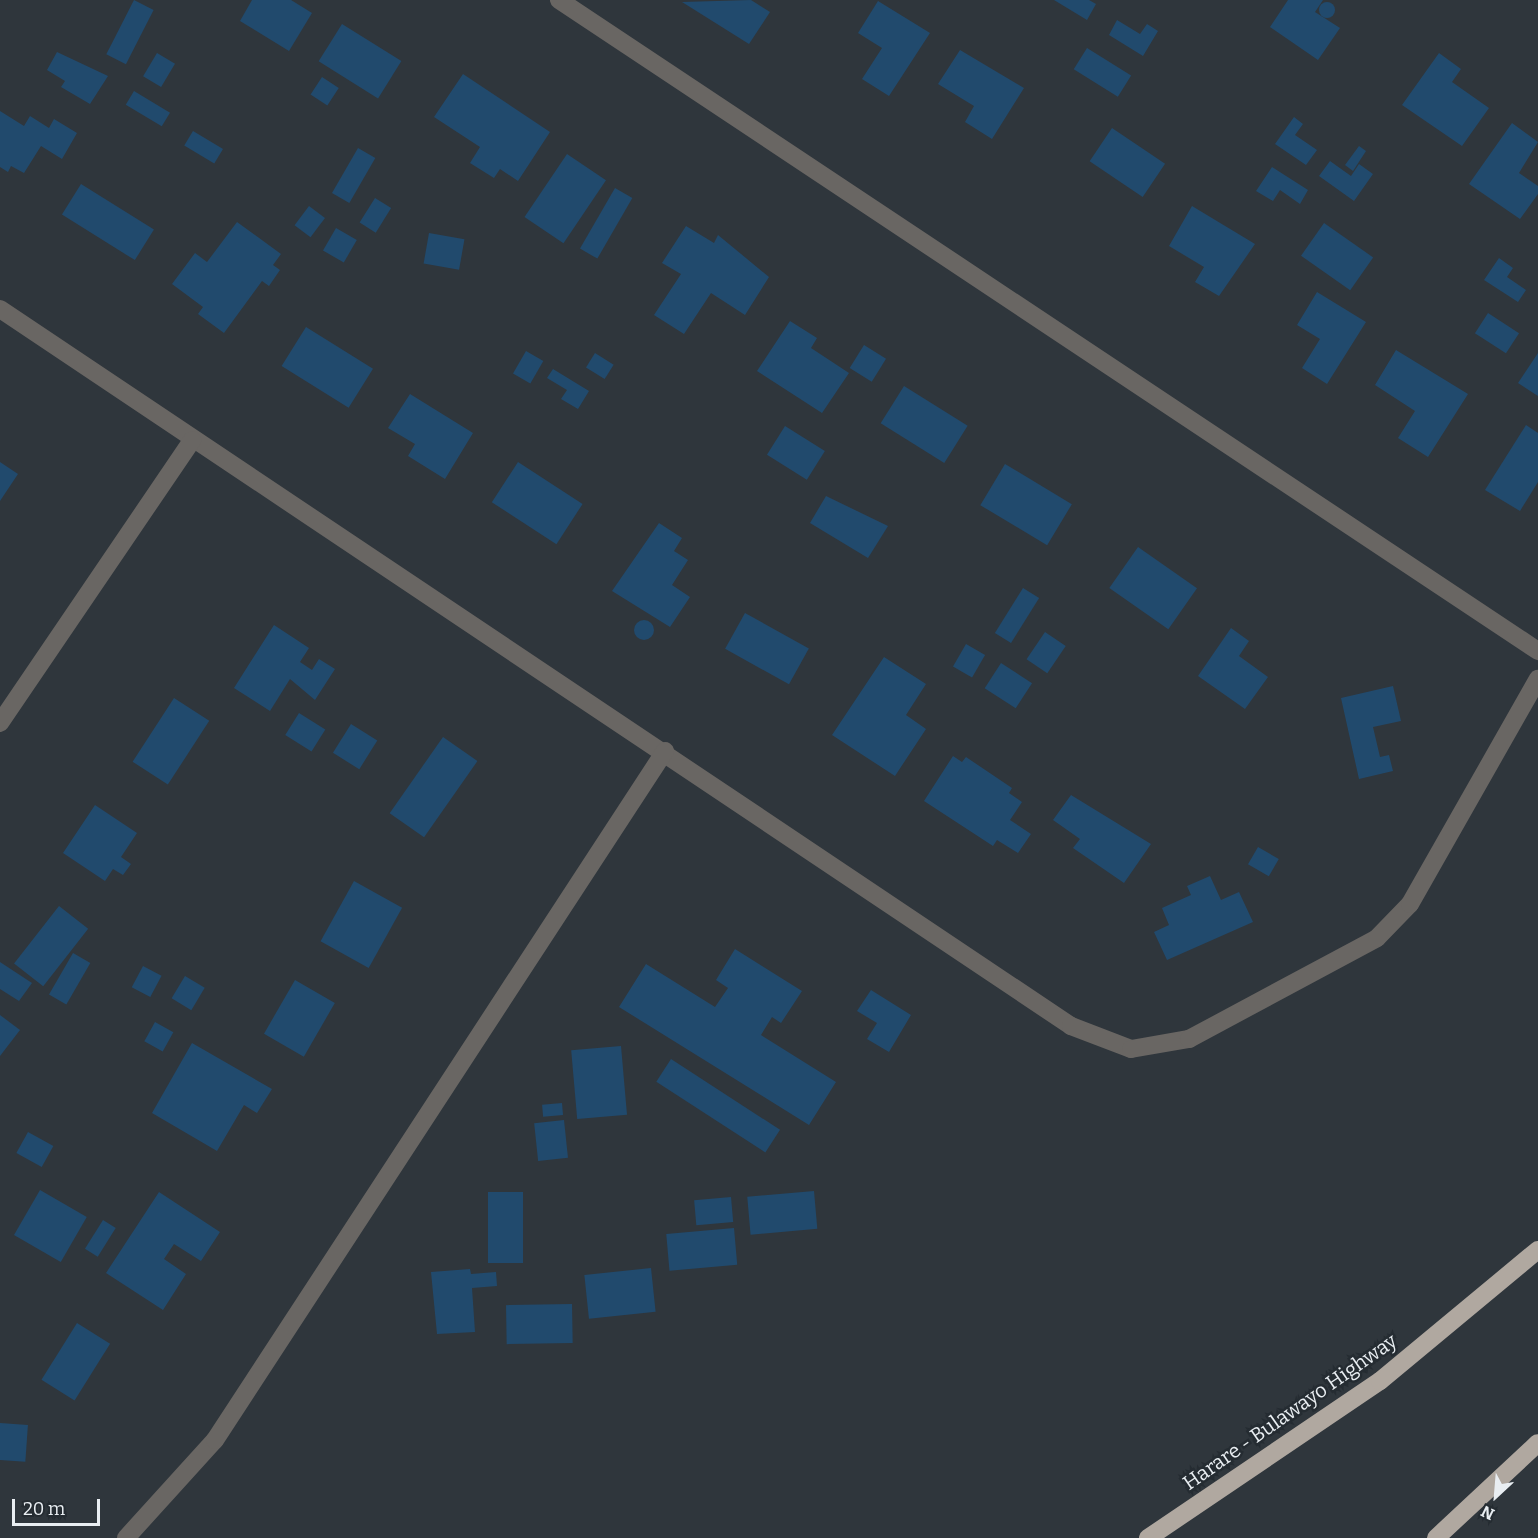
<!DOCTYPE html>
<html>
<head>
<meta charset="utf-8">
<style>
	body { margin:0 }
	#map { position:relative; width:1538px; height:1538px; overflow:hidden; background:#2f363c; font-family:Bitter,serif }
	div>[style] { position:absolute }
	.building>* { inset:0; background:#214a6d; transform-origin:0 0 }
	.round { border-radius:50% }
	.minor>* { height:18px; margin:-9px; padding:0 9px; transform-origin:9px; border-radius:9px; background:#696663 }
	.highway>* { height:18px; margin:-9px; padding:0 9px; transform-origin:9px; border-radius:9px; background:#b0a8a0 }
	span { translate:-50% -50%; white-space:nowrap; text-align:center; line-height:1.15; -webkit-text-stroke:5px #252c32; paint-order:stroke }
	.street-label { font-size:20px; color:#e9eef2 }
	.north { position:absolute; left:1466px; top:1466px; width:60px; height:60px; -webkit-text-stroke:4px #252c32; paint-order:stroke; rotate:206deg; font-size:16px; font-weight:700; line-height:24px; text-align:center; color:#e9eef2 }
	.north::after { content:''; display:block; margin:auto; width:21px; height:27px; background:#e9eef2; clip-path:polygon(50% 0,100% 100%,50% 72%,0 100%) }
	.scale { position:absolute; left:12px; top:1499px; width:88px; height:27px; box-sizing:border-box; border:3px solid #e9eef2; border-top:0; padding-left:8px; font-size:18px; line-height:21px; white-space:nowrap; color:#e9eef2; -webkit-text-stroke:4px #252c32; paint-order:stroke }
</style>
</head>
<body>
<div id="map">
	<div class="building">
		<i style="left:134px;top:0;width:22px;height:61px;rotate:27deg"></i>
		<i style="clip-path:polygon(252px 0,291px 0,312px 13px,289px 51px,240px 21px)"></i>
		<i style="clip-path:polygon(751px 0,770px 12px,749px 44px,682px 2px)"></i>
		<i style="clip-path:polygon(1054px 0,1089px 0,1096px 4px,1087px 20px)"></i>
		<i style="clip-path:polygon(1288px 0,1323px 0,1315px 12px,1340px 28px,1318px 60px,1270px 27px)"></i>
		<i style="clip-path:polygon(878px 1px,930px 33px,889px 96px,862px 79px,882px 48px,858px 33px)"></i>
		<i class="round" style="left:1319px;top:2px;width:16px;height:16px"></i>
		<i style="clip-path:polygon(1117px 20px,1140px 34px,1147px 24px,1158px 31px,1143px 56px,1109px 35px)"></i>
		<i style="left:342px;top:24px;width:70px;height:44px;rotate:32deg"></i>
		<i style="left:1087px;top:48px;width:52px;height:25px;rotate:32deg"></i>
		<i style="clip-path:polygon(960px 50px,1024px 88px,992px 139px,965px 122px,974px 106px,938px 84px)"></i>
		<i style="clip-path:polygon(57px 52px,108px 76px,90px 104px,61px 87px,65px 81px,47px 70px)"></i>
		<i style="left:157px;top:53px;width:21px;height:27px;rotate:31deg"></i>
		<i style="clip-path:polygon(1439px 53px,1461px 69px,1452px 82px,1489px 108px,1462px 146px,1402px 105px)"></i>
		<i style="clip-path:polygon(463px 74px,550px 132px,518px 181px,500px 169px,494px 178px,470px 163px,480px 147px,434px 117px)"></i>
		<i style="left:322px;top:77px;width:20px;height:21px;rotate:33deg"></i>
		<i style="left:134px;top:91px;width:42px;height:16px;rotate:31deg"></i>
		<i style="clip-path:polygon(0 111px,24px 126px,30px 116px,49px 128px,54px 119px,77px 133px,62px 159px,41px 146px,24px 173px,11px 166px,8px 172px,0 167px)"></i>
		<i style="clip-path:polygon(1294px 117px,1303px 124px,1295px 135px,1317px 150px,1306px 165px,1275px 144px)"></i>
		<i style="clip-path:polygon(1512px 123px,1538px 142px,1519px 173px,1538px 186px,1538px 194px,1520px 219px,1469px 184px)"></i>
		<i style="left:1112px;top:128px;width:64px;height:40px;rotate:34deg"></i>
		<i style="left:193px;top:131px;width:35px;height:17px;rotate:31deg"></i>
		<i style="clip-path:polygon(1359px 146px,1366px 151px,1353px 171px,1345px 165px)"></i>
		<i style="left:358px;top:148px;width:20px;height:52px;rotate:30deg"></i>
		<i style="left:567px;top:154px;width:47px;height:76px;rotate:34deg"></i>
		<i style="clip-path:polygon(1330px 161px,1351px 176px,1359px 164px,1373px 174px,1354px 201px,1319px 176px)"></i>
		<i style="clip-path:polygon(1272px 167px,1308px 190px,1300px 204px,1280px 190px,1273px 201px,1256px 191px)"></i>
		<i style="left:81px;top:184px;width:86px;height:36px;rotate:32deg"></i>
		<i style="left:615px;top:188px;width:20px;height:70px;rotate:30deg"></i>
		<i style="left:375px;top:198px;width:19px;height:29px;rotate:32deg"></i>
		<i style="left:309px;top:206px;width:20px;height:24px;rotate:37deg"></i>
		<i style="clip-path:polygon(1192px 206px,1255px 244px,1219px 296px,1195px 282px,1204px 267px,1169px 246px)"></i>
		<i style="clip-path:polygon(237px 222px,281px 254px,273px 265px,280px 270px,269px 286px,262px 281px,224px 333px,198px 314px,203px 307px,172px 284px,195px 253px,207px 262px)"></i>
		<i style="left:1324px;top:223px;width:60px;height:40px;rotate:35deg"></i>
		<i style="clip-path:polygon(686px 226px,714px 243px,718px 235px,769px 277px,745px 315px,711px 293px,684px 334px,654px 315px,681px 274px,662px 263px)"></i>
		<i style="left:336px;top:228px;width:24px;height:26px;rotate:30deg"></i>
		<i style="left:429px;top:233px;width:36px;height:31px;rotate:10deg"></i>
		<i style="clip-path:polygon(1499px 258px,1513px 268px,1507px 277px,1526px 290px,1518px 302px,1484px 280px)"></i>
		<i style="clip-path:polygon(1317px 292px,1366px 322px,1327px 384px,1302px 368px,1320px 339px,1297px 325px)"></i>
		<i style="left:1488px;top:313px;width:37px;height:24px;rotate:33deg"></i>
		<i style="clip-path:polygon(790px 321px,817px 338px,811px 348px,849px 373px,822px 413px,757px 371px)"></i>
		<i style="left:306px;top:327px;width:79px;height:46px;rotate:32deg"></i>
		<i style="left:864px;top:345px;width:26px;height:27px;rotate:32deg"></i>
		<i style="clip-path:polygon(1396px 350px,1468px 394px,1428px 457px,1398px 438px,1415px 411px,1375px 385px)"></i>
		<i style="left:526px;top:351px;width:20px;height:26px;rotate:30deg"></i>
		<i style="left:595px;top:353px;width:22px;height:17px;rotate:32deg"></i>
		<i style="clip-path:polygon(1538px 353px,1538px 396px,1518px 383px)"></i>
		<i style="clip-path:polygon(553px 369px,589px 391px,578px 409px,561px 399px,567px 390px,547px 378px)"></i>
		<i style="left:904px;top:386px;width:75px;height:44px;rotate:32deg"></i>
		<i style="clip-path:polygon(410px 394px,473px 433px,445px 479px,408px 456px,415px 444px,388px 428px)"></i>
		<i style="clip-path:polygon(1526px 425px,1538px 433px,1538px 482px,1520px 511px,1485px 490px)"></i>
		<i style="left:785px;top:426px;width:47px;height:34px;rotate:32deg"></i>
		<i style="clip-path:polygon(0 462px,18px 474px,0 501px)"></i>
		<i style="left:518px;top:462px;width:77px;height:48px;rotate:33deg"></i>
		<i style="left:1005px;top:464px;width:78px;height:48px;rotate:31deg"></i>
		<i style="clip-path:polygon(826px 496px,888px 526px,868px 558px,810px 523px)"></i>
		<i style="clip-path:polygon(659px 523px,682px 538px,674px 551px,688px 560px,672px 585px,690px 597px,670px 627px,612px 591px)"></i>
		<i style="left:1138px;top:547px;width:72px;height:50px;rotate:35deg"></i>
		<i style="left:1023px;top:588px;width:19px;height:53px;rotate:32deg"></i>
		<i style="left:745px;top:613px;width:73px;height:41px;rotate:29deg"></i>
		<i class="round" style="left:634px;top:620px;width:20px;height:20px"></i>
		<i style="clip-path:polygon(274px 625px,309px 648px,300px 662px,312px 670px,319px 659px,335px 669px,315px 700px,290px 679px,270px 711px,234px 688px)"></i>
		<i style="clip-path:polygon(1231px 628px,1249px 641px,1239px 656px,1268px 677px,1245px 709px,1198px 676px)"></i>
		<i style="left:1045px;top:632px;width:25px;height:33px;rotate:34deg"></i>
		<i style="left:966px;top:644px;width:22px;height:26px;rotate:30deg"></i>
		<i style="clip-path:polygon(884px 657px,926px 684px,906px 715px,926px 729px,895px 776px,832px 735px)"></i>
		<i style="left:1001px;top:663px;width:37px;height:30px;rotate:33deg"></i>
		<i style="clip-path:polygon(1393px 686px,1401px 721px,1373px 727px,1380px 757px,1389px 755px,1393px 771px,1359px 779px,1341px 698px)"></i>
		<i style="left:174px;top:698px;width:42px;height:76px;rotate:33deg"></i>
		<i style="left:299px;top:713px;width:31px;height:26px;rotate:32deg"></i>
		<i style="left:351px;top:724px;width:31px;height:34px;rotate:32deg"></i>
		<i style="left:443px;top:737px;width:42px;height:93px;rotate:35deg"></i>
		<i style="clip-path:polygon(953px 756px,962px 762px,966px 757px,1012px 788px,1009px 793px,1022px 802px,1010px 820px,1031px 834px,1018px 853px,997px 840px,993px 846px,924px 801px)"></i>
		<i style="clip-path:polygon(1071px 795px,1151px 844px,1124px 883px,1073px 848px,1080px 839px,1053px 820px)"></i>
		<i style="clip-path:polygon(95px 805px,137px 833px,121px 857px,131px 864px,123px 875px,113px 869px,105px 881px,63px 853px)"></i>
		<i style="left:1258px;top:847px;width:24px;height:20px;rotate:30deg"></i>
		<i style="clip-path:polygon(1210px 876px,1221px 900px,1239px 892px,1253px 922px,1167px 960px,1154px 932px,1169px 925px,1162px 908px,1191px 895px,1187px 886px)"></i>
		<i style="left:354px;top:881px;width:55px;height:69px;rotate:29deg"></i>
		<i style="left:59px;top:906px;width:37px;height:73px;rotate:38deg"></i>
		<i style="clip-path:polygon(735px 949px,802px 991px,781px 1023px,772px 1017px,761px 1035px,836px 1082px,809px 1125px,619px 1007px,646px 964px,715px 1007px,728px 988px,716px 980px)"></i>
		<i style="left:73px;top:953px;width:20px;height:48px;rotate:30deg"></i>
		<i style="clip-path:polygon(0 962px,32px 983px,19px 1001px,0 989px)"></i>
		<i style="left:143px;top:966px;width:21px;height:24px;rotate:28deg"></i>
		<i style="left:185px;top:976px;width:23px;height:26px;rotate:31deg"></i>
		<i style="left:295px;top:980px;width:46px;height:62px;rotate:30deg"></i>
		<i style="clip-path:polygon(871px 990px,911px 1015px,889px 1052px,867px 1039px,877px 1023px,857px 1011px)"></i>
		<i style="clip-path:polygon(0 1015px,20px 1030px,0 1056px)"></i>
		<i style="left:155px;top:1022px;width:21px;height:22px;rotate:29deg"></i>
		<i style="clip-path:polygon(192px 1043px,272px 1089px,257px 1113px,244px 1105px,217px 1151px,152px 1113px)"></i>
		<i style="left:621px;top:1046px;width:69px;height:50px;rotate:85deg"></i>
		<i style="left:671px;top:1059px;width:130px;height:27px;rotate:33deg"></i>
		<i style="left:562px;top:1103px;width:12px;height:20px;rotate:85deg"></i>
		<i style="left:564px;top:1120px;width:38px;height:30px;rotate:84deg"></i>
		<i style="left:28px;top:1132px;width:29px;height:24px;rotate:29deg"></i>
		<i style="left:40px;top:1190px;width:54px;height:52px;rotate:30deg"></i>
		<i style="left:814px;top:1191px;width:38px;height:67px;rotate:85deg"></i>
		<i style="clip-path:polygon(159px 1192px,220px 1232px,201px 1261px,174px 1244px,164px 1259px,186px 1274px,163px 1310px,106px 1273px)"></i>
		<i style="left:488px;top:1192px;width:35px;height:71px"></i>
		<i style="left:731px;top:1197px;width:25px;height:37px;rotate:85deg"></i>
		<i style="left:103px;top:1220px;width:15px;height:34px;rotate:32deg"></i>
		<i style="left:734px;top:1228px;width:37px;height:68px;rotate:85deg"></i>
		<i style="left:651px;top:1268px;width:44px;height:67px;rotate:84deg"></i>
		<i style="clip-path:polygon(470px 1269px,471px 1274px,496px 1272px,497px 1286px,472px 1288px,475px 1332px,437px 1334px,431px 1272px)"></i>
		<i style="left:572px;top:1304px;width:39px;height:66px;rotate:89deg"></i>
		<i style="left:77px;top:1323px;width:39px;height:67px;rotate:32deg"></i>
		<i style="left:0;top:1423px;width:28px;height:37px;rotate:4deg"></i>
	</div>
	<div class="minor">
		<i style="left:559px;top:0;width:1176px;rotate:33.62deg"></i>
		<i style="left:0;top:309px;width:1289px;rotate:33.8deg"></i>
		<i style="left:1071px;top:1026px;width:64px;rotate:21deg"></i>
		<i style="left:1131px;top:1049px;width:59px;rotate:-9.8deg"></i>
		<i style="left:1189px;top:1039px;width:213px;rotate:-28.2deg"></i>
		<i style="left:1377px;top:938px;width:47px;rotate:-45.9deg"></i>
		<i style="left:1410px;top:904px;width:259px;rotate:-60.4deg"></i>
		<i style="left:0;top:723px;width:342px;rotate:-55.8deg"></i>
		<i style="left:126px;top:1538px;width:132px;rotate:-47.8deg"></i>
		<i style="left:215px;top:1440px;width:823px;rotate:-56.85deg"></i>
	</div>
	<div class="highway">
		<i style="left:1148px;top:1538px;width:280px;rotate:-34.1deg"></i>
		<i style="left:1380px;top:1381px;width:205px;rotate:-39.7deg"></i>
		<i style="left:1436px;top:1538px;width:139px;rotate:-43deg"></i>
	</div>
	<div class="street-label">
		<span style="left:1290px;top:1412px;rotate:-35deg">Harare - Bulawayo Highway</span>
	</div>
	<div class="north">N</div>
	<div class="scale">20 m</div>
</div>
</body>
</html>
